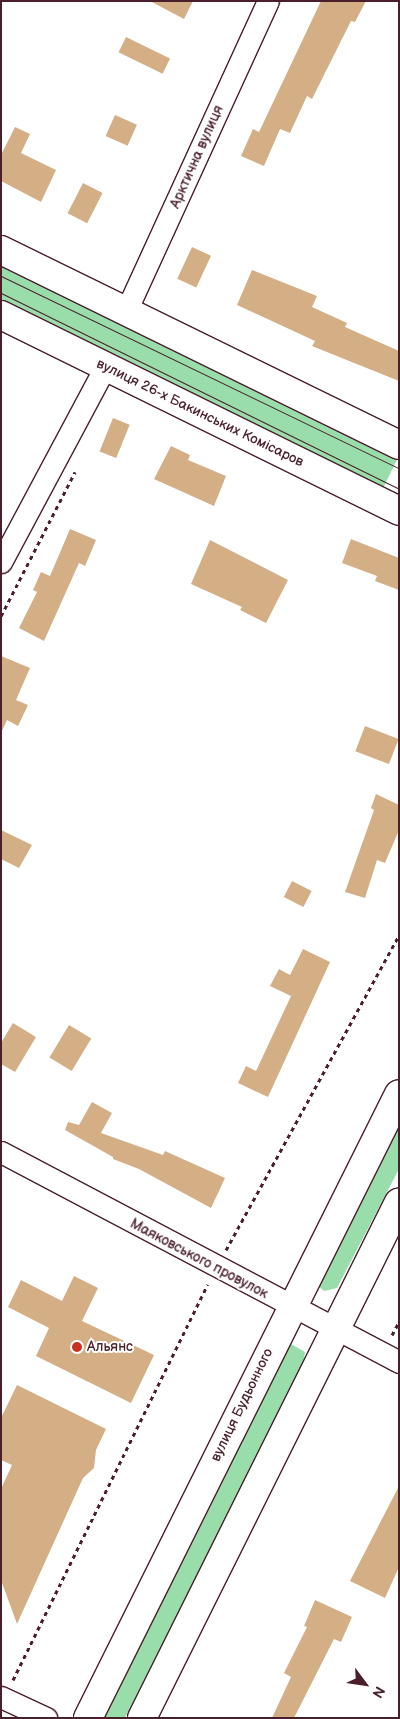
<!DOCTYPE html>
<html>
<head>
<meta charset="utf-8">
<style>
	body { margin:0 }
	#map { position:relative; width:400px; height:1719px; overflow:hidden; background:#fff; font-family:"Balsamiq Sans",sans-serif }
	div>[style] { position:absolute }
	.green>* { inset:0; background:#99deaa; transform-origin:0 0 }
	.building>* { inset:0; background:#d4af86; transform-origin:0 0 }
	.path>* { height:3px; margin-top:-1.5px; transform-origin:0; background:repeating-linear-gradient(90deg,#4a1f2b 0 4px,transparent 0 8px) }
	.roads { filter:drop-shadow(1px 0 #4a1f2b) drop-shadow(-1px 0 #4a1f2b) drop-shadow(0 1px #4a1f2b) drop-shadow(0 -1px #4a1f2b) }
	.street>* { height:21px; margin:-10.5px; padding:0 10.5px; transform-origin:10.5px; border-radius:10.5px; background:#fff }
	.secondary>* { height:28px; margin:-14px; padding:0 14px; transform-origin:14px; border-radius:14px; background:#fff }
	.tram>* { height:1px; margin:-0.5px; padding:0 0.5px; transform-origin:0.5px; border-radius:0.5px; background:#4a1f2b }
	.dots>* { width:14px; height:14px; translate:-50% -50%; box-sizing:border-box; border:2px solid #fff; border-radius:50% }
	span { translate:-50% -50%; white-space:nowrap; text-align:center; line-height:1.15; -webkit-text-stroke:4px #fff; paint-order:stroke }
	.street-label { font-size:14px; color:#4a1f2b }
	.poi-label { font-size:14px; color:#4a1f2b }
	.left { translate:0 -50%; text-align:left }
	.frame { position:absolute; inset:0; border:2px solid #4a1f2b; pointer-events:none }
	.north { position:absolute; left:340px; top:1659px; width:50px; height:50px; -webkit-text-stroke:4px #fff; paint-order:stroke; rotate:121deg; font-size:14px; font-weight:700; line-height:20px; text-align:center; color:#4a1f2b }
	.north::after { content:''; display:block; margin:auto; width:18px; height:22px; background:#4a1f2b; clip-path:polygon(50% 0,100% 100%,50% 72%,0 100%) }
</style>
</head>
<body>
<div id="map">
	<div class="green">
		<i style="left:1px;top:261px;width:443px;height:36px;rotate:26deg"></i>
		<i style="clip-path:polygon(399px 1122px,399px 1169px,337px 1288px,324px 1291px,318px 1286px)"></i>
		<i style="clip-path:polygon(291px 1344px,305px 1352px,303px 1364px,125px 1718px,101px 1718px,283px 1347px)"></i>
	</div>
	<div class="building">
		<i style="clip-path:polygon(150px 1px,193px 1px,184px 19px)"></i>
		<i style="clip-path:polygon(321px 1px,366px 1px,355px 22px,351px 21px,312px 99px,307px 96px,290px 133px,280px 129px,264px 166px,241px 156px,253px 129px,259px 132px)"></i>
		<i style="left:126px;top:37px;width:49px;height:17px;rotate:26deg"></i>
		<i style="left:115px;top:115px;width:24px;height:23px;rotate:24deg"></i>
		<i style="clip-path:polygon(15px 127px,30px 134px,21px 153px,56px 170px,41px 202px,1px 181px,1px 155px)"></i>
		<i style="left:83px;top:183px;width:22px;height:34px;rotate:27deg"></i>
		<i style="left:192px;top:247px;width:21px;height:35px;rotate:25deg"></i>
		<i style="clip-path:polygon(252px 270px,317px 296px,312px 307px,347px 323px,345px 327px,399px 351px,399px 381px,312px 346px,315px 341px,237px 305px)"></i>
		<i style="left:113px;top:418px;width:18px;height:36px;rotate:22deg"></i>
		<i style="clip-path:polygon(171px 446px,190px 455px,188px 460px,226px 476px,214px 506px,154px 479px)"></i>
		<i style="clip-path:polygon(70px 529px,96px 540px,85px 566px,79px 563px,44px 641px,19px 628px,37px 592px,33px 590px,41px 572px,50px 576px)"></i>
		<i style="clip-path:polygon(351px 539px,399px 558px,399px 590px,375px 581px,377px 576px,342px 563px)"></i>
		<i style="clip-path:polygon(210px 540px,288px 580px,266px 623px,240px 610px,242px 607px,191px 584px)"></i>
		<i style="clip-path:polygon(1px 656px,30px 668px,16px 700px,28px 705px,18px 726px,7px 720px,1px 733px)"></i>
		<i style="left:365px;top:726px;width:36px;height:27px;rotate:21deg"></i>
		<i style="clip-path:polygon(376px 794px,399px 805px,399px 830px,385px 863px,377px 860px,365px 898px,345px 892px,374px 810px,371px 808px)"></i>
		<i style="clip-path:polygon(1px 830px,32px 845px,19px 868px,1px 859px)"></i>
		<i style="left:292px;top:881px;width:22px;height:18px;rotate:27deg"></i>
		<i style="clip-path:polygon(303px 949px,330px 962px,268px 1097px,238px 1083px,246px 1066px,256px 1071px,291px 996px,270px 986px,279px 969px,290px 975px)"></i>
		<i style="clip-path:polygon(13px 1023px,36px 1037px,15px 1072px,1px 1064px,1px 1043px)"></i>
		<i style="left:69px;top:1025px;width:26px;height:38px;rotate:31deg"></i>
		<i style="clip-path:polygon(92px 1102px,112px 1113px,101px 1133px,163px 1155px,165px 1151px,225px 1178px,211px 1208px,139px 1169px,113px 1159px,113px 1157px,65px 1130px,68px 1122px,79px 1125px)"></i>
		<i style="clip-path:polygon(74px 1276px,98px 1288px,82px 1321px,154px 1355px,131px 1403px,36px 1356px,49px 1328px,8px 1307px,21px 1280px,62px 1301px)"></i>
		<i style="clip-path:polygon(17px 1385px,106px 1429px,96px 1450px,94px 1468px,83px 1478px,17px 1624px,1px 1580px,1px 1489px,12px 1465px,1px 1460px,1px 1418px)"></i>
		<i style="clip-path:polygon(399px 1486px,399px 1567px,385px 1598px,350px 1581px)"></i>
		<i style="clip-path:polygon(315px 1600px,352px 1617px,341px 1642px,334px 1639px,294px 1718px,272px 1718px,291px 1677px,284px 1673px,307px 1627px,304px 1626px)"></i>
	</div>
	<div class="path">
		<i style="left:1px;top:616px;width:162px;rotate:-62.8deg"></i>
		<i style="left:226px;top:1250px;width:359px;rotate:-61.2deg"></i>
		<i style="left:392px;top:1335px;width:15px;rotate:-62deg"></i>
		<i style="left:13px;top:1680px;width:441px;rotate:-63.8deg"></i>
	</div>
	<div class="roads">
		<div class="street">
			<i style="left:126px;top:311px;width:341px;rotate:-65.4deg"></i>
			<i style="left:1px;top:562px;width:221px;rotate:-61.9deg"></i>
			<i style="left:1px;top:1152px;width:450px;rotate:27.8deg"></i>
			<i style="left:1px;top:1697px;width:50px;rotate:25deg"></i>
		</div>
		<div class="secondary">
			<i style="left:1px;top:250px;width:443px;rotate:26.1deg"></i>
			<i style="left:1px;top:315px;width:444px;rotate:26.2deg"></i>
			<i style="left:88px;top:1718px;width:697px;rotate:-63.51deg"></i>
			<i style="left:142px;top:1718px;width:576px;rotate:-63.52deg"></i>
		</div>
	</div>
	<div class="tram">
		<i style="left:1px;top:276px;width:442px;rotate:25.8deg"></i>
		<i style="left:1px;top:293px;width:444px;rotate:26.2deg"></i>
	</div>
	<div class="dots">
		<i style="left:77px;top:1347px;background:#c8321e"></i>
	</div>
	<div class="street-label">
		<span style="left:197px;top:157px;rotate:-66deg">Арктична вулиця</span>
		<span style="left:200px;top:413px;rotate:26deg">вулиця 26-х Бакинських Комісаров</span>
		<span style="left:199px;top:1259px;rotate:28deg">Маяковського провулок</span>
		<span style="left:242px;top:1405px;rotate:-64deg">вулиця Будьонного</span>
	</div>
	<div class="poi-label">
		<span class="left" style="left:87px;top:1347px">Альянс</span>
	</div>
	<div class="frame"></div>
	<div class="north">N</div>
</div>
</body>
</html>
